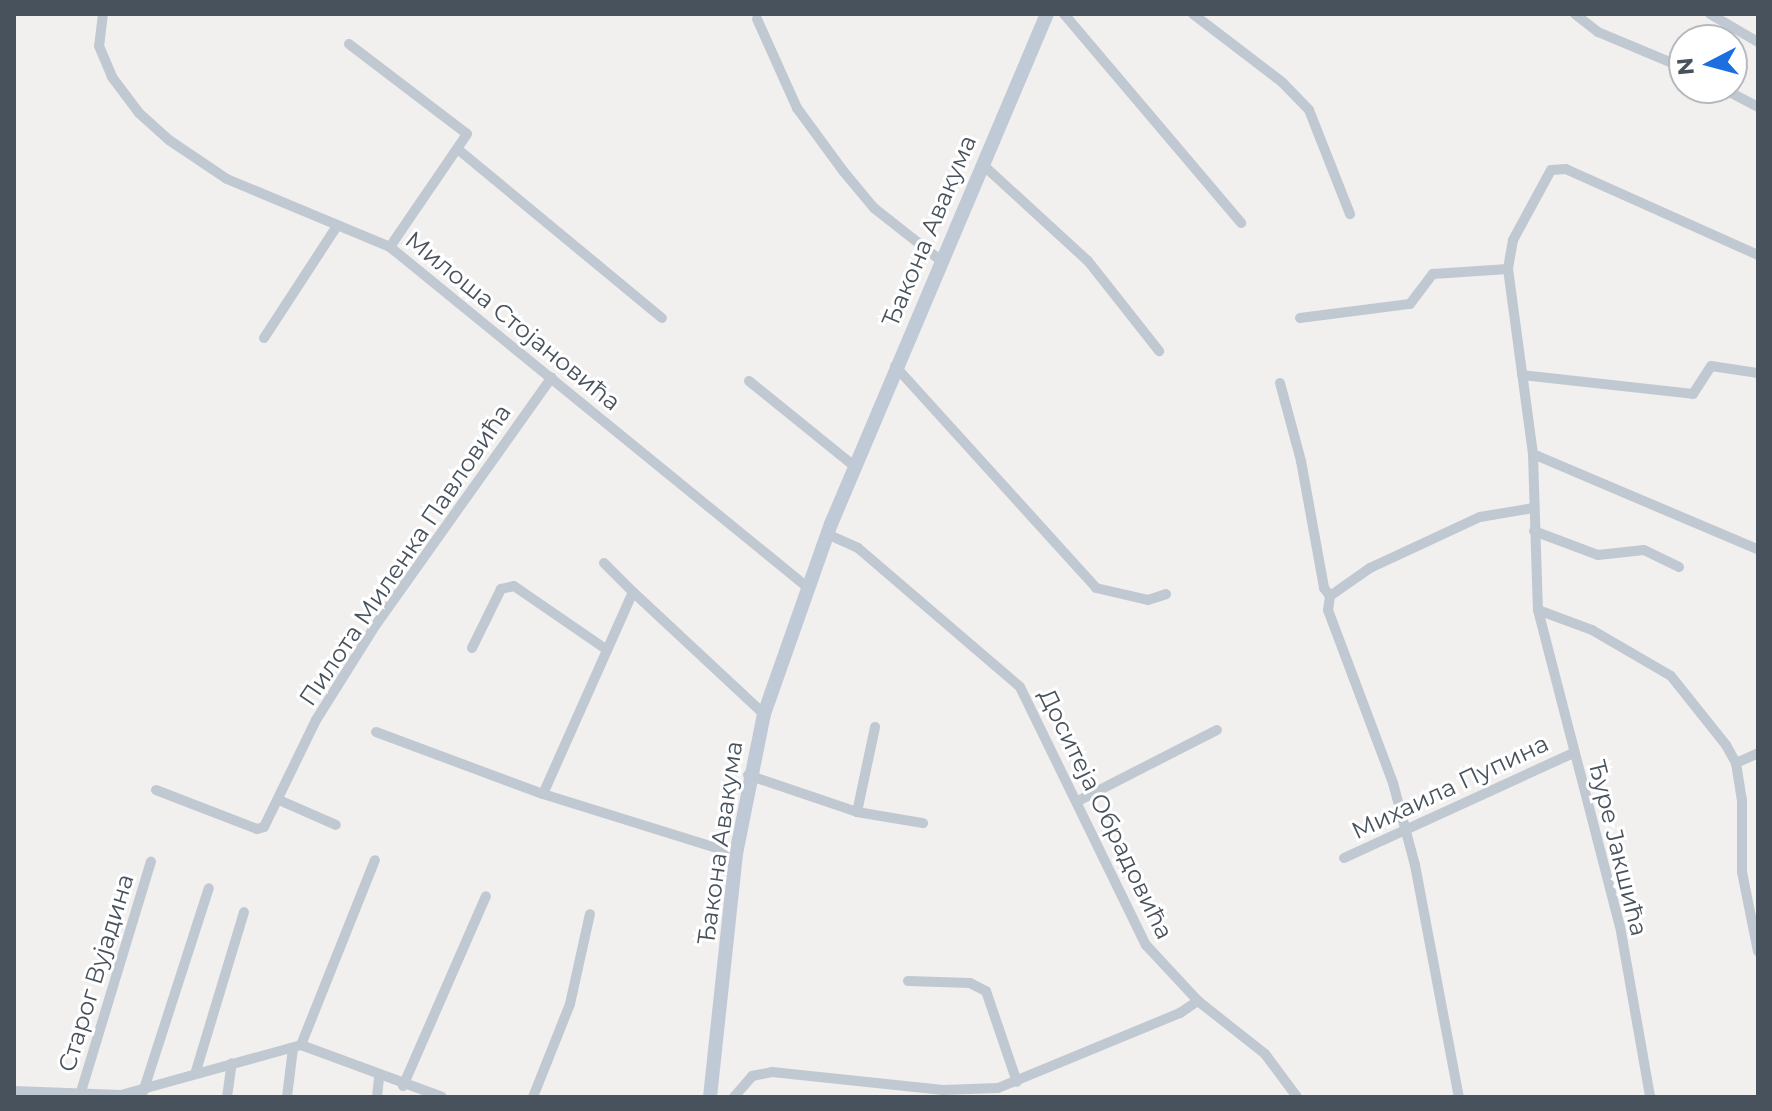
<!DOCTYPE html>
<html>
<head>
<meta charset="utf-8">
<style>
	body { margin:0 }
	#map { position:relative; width:1772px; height:1111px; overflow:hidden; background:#f2efef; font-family:Montserrat,sans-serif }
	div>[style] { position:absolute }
	.minor>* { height:10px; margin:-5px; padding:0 5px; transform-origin:5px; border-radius:5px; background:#c0c9d1 }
	.secondary>* { height:14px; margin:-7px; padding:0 7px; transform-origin:7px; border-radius:7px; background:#c0cad6 }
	span { translate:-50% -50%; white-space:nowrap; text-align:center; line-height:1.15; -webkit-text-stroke:6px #fff; paint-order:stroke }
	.street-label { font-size:24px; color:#47525c }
	.frame { position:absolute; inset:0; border:16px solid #47525c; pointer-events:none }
	.north { position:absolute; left:1668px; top:24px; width:80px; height:80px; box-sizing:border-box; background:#fff; border:2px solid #b5babe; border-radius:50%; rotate:264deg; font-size:22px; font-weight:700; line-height:32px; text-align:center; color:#47525c }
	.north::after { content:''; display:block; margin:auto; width:28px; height:36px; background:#1b6fe0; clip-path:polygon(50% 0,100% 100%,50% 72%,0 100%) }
</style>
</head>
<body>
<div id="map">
	<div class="minor">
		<i style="left:103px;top:14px;width:32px;rotate:97deg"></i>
		<i style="left:99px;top:46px;width:34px;rotate:67deg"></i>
		<i style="left:112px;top:77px;width:45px;rotate:53.1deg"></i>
		<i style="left:139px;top:113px;width:40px;rotate:42deg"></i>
		<i style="left:169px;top:140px;width:70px;rotate:33.9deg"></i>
		<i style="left:227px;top:179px;width:177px;rotate:22.6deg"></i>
		<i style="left:390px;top:247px;width:538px;rotate:39.19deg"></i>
		<i style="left:1064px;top:14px;width:274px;rotate:49.7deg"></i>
		<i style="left:1193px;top:14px;width:112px;rotate:37.4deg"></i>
		<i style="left:1282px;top:82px;width:39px;rotate:46deg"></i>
		<i style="left:1309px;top:110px;width:112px;rotate:68.5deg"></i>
		<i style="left:1575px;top:14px;width:29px;rotate:38deg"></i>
		<i style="left:1598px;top:32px;width:93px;rotate:22.7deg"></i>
		<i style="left:1710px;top:14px;width:56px;rotate:30.3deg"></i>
		<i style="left:757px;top:19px;width:98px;rotate:65.8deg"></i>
		<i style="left:797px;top:108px;width:79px;rotate:53.7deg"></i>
		<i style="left:844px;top:172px;width:47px;rotate:50.2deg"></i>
		<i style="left:874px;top:208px;width:84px;rotate:38.2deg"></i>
		<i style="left:349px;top:44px;width:148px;rotate:37.3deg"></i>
		<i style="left:467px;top:134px;width:137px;rotate:124.3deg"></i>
		<i style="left:1722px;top:88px;width:41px;rotate:27.8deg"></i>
		<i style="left:460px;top:151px;width:262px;rotate:39.6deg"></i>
		<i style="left:982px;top:164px;width:144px;rotate:42.5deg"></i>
		<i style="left:1088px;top:261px;width:115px;rotate:51.7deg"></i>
		<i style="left:1758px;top:255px;width:210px;rotate:-155.9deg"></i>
		<i style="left:1566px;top:169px;width:15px;rotate:176deg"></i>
		<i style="left:1551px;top:170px;width:80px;rotate:118.5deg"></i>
		<i style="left:1513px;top:240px;width:29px;rotate:100deg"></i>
		<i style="left:1508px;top:269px;width:187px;rotate:82.3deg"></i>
		<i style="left:1533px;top:454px;width:156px;rotate:88.2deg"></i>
		<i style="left:1538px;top:610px;width:58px;rotate:20.3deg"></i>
		<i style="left:1592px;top:630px;width:91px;rotate:30.2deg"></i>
		<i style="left:1671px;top:676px;width:88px;rotate:51.4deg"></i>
		<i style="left:1726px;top:745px;width:21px;rotate:61deg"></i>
		<i style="left:1736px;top:763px;width:37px;rotate:81deg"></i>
		<i style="left:1742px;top:800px;width:72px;rotate:90deg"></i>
		<i style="left:1742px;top:872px;width:81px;rotate:78.6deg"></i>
		<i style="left:1300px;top:318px;width:111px;rotate:-7.3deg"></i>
		<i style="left:1410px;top:304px;width:38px;rotate:-53deg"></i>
		<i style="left:1433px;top:274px;width:75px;rotate:-3.8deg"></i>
		<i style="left:264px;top:338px;width:134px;rotate:-56.9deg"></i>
		<i style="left:895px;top:366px;width:299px;rotate:47.8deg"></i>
		<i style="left:1096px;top:588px;width:53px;rotate:13deg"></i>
		<i style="left:1148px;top:600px;width:19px;rotate:-18deg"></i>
		<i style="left:1522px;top:375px;width:172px;rotate:6.3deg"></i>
		<i style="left:1693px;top:394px;width:33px;rotate:-57deg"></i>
		<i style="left:1711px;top:366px;width:48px;rotate:8.5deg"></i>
		<i style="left:749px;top:381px;width:135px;rotate:39deg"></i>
		<i style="left:1280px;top:383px;width:81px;rotate:74.9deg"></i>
		<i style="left:1301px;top:461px;width:129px;rotate:79.7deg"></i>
		<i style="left:1324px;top:588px;width:10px;rotate:53deg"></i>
		<i style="left:1533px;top:454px;width:243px;rotate:23deg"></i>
		<i style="left:1534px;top:531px;width:68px;rotate:20.6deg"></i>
		<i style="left:1598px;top:555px;width:46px;rotate:-6.2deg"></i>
		<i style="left:1644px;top:550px;width:39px;rotate:26deg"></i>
		<i style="left:827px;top:534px;width:34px;rotate:24deg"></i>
		<i style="left:858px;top:548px;width:213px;rotate:40.6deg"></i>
		<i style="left:1020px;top:687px;width:287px;rotate:64deg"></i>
		<i style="left:1146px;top:945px;width:76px;rotate:47.1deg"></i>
		<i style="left:1198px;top:1001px;width:85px;rotate:38.3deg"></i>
		<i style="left:1265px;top:1054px;width:54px;rotate:53.3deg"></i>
		<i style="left:604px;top:563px;width:41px;rotate:45deg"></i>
		<i style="left:1330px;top:596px;width:14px;rotate:98deg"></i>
		<i style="left:1328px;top:610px;width:185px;rotate:69.4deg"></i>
		<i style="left:1393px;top:783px;width:85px;rotate:75deg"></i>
		<i style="left:1415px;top:865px;width:236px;rotate:79.3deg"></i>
		<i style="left:1330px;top:596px;width:49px;rotate:-35deg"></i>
		<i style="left:1370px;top:568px;width:121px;rotate:-24.9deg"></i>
		<i style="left:1480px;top:517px;width:54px;rotate:-9.6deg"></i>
		<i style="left:1538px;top:610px;width:326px;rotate:75.5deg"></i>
		<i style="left:1620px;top:926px;width:174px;rotate:80deg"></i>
		<i style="left:472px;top:648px;width:66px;rotate:-63.8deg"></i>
		<i style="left:501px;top:589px;width:13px;rotate:-13deg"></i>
		<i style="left:514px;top:586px;width:113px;rotate:34.5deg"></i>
		<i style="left:376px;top:732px;width:178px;rotate:20.4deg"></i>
		<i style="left:543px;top:794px;width:202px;rotate:17.3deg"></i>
		<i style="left:1736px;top:763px;width:24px;rotate:-24deg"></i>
		<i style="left:748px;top:775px;width:115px;rotate:18.7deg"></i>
		<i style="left:857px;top:812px;width:67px;rotate:9.5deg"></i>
		<i style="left:156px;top:790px;width:108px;rotate:21.1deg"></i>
		<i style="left:257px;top:829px;width:7px;rotate:-16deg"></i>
		<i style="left:264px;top:827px;width:119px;rotate:-64.1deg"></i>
		<i style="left:316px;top:720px;width:111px;rotate:-57.9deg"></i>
		<i style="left:375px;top:626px;width:305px;rotate:-54.6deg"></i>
		<i style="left:543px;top:794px;width:221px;rotate:-66deg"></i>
		<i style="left:633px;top:592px;width:179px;rotate:43deg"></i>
		<i style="left:279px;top:800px;width:62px;rotate:23.7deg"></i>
		<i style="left:1078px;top:801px;width:156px;rotate:-27.1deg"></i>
		<i style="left:857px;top:812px;width:87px;rotate:-78deg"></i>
		<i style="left:1344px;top:858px;width:252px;rotate:-24.6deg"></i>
		<i style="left:908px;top:981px;width:62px;rotate:1.8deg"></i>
		<i style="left:970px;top:983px;width:18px;rotate:27deg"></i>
		<i style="left:986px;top:991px;width:96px;rotate:71.2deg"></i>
		<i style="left:301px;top:1045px;width:199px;rotate:-68.2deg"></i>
		<i style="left:196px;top:1071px;width:166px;rotate:-73.2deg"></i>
		<i style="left:403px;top:1086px;width:207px;rotate:-66.4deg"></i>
		<i style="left:14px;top:1091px;width:107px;rotate:2.1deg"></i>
		<i style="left:121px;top:1095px;width:187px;rotate:-15.5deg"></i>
		<i style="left:301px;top:1045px;width:150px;rotate:20.2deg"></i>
		<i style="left:143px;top:1092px;width:214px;rotate:-72.1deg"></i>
		<i style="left:80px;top:1095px;width:244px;rotate:-73.1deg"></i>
		<i style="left:227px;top:1097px;width:34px;rotate:-82deg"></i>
		<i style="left:287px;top:1097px;width:49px;rotate:-83deg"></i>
		<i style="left:377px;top:1097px;width:20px;rotate:-84deg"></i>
		<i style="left:533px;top:1097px;width:100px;rotate:-68.3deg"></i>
		<i style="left:570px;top:1004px;width:92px;rotate:-77.5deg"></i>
		<i style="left:734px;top:1097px;width:28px;rotate:-49deg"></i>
		<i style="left:752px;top:1076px;width:20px;rotate:-11deg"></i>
		<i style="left:772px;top:1072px;width:172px;rotate:6deg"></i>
		<i style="left:943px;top:1090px;width:55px;rotate:-2.1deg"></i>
		<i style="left:998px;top:1088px;width:197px;rotate:-22.4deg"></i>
		<i style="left:1180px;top:1013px;width:22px;rotate:-34deg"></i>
	</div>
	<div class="secondary">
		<i style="left:710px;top:1097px;width:244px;rotate:-83.9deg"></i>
		<i style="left:736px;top:854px;width:143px;rotate:-78.7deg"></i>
		<i style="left:764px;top:714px;width:201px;rotate:-70.6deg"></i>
		<i style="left:831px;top:524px;width:554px;rotate:-67.05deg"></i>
	</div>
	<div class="street-label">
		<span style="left:929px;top:231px;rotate:-67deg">Ђакона Авакума</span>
		<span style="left:513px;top:321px;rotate:39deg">Милоша Стојановића</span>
		<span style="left:405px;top:555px;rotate:-56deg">Пилота Миленка Павловића</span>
		<span style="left:1450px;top:787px;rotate:-25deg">Михаила Пупина</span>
		<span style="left:1106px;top:814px;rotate:64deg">Доситеја Обрадовића</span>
		<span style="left:720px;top:843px;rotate:-82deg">Ђакона Авакума</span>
		<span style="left:1618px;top:848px;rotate:76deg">Ђуре Јакшића</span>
		<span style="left:96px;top:973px;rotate:-73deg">Старог Вујадина</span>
	</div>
	<div class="frame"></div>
	<div class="north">N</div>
</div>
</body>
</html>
